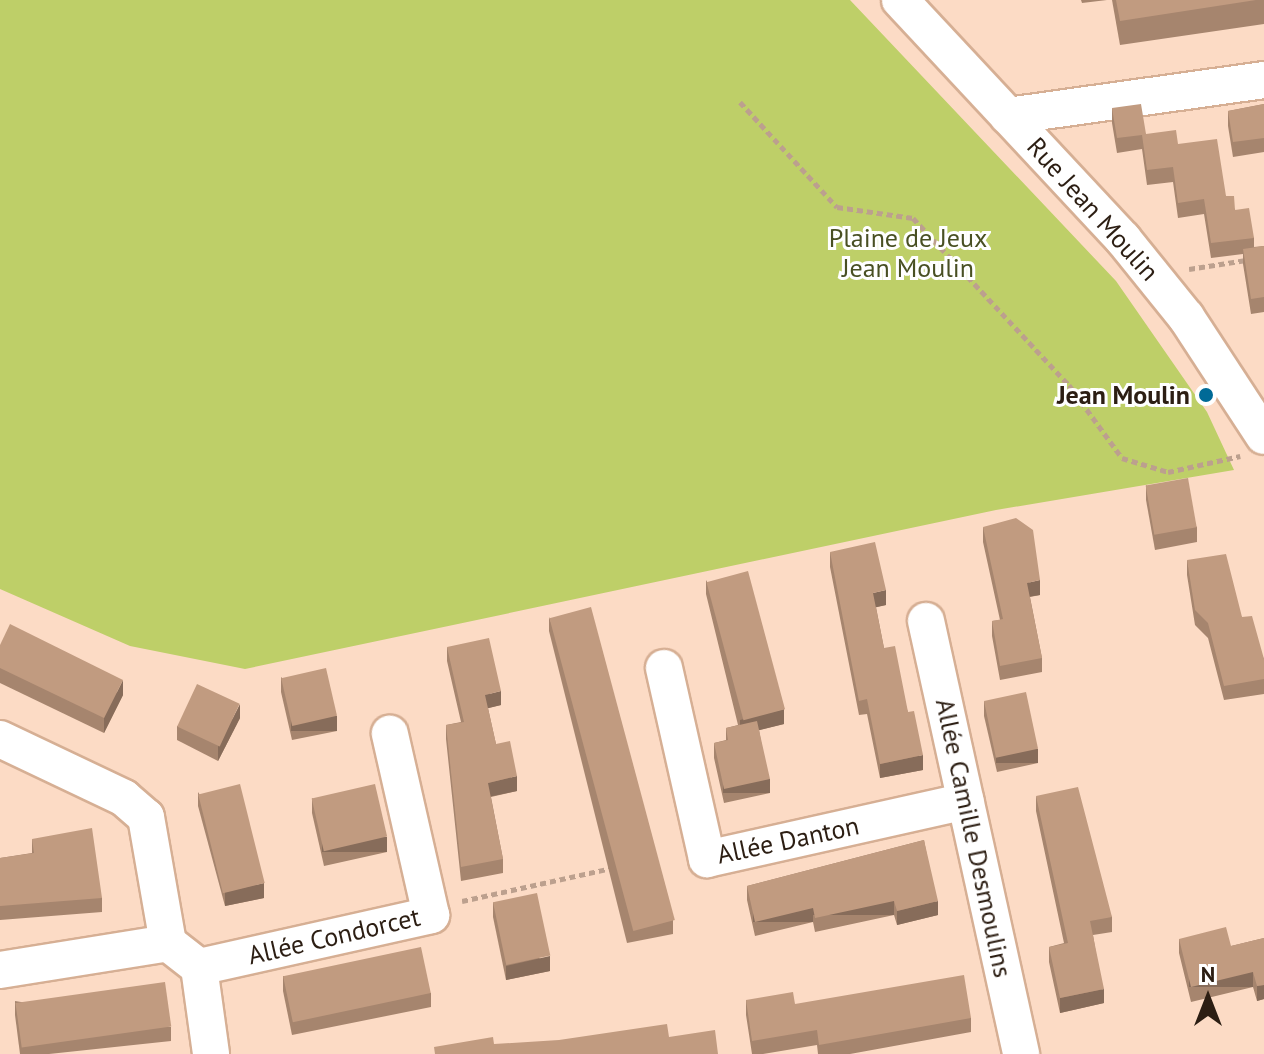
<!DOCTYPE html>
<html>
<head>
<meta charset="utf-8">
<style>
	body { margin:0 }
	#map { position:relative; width:1264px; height:1054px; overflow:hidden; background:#fcdbc5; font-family:"PT Sans",sans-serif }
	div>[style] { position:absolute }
	.green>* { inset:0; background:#becf68 }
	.path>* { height:5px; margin-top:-2.5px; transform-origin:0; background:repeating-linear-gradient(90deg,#bca08e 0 6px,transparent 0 10px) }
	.roads { filter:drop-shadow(2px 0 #d6af94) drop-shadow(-2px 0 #d6af94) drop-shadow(0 2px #d6af94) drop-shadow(0 -2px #d6af94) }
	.minor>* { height:36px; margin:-18px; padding:0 18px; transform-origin:18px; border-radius:18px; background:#fff }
	.wall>* { inset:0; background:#a6856e }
	.shaded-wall>* { inset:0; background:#876c5a; transform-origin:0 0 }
	.building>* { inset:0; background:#c19b80; transform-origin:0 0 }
	.dots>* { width:22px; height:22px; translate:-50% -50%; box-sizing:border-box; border:4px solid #fff; border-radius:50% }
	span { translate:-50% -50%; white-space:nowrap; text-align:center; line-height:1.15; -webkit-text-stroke:6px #fff; paint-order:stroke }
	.street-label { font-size:26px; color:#2c1e13 }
	.park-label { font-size:26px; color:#495023 }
	.poi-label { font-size:26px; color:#2c1e13; font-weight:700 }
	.right { translate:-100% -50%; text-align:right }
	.north { position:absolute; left:1168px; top:958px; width:80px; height:80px; -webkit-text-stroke:6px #fff; paint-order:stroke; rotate:0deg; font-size:22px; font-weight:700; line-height:32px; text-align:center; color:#2c1e13 }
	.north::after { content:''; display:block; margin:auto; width:28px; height:36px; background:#2c1e13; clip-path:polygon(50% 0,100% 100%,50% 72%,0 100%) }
</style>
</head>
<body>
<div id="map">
	<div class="green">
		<i style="clip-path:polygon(0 0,850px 0,1116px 281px,1207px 412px,1234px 470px,996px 510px,245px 669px,130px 646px,0 589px)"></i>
	</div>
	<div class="path">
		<i style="left:740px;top:102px;width:143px;rotate:47.3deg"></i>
		<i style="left:837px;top:207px;width:77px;rotate:8.2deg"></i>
		<i style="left:913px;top:218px;width:229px;rotate:47deg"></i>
		<i style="left:1069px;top:385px;width:90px;rotate:54deg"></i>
		<i style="left:1122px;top:458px;width:48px;rotate:16.9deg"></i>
		<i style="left:1168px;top:472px;width:74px;rotate:-12.5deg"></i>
		<i style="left:1189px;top:269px;width:58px;rotate:-9deg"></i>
		<i style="left:462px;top:901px;width:154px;rotate:-12.4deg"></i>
	</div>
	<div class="roads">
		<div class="minor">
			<i style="left:900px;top:0;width:327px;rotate:47deg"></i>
			<i style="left:1123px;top:239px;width:100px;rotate:51.1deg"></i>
			<i style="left:1186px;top:317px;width:142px;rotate:56.8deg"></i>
			<i style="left:1008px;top:116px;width:259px;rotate:-8deg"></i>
			<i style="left:926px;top:621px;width:443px;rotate:77.6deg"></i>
			<i style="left:664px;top:668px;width:196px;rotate:77.3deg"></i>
			<i style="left:707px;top:859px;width:265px;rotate:-12.6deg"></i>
			<i style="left:0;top:739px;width:137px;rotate:25.4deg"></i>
			<i style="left:124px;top:798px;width:29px;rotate:41deg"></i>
			<i style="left:146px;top:817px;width:128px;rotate:80.1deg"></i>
			<i style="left:168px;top:943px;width:39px;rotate:38deg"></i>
			<i style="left:199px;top:967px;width:88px;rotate:82.1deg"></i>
			<i style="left:199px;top:967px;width:238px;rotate:-12.6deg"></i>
			<i style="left:431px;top:915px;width:186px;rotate:-102.8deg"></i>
			<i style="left:0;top:970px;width:170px;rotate:-9.1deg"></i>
		</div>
	</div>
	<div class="wall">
		<i style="clip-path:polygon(1081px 0,1107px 0,1082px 3px)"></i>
		<i style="clip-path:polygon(1112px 0,1264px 0,1264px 24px,1120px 45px)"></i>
		<i style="clip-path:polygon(1264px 104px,1264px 152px,1233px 157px,1228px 126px,1228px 111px)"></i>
		<i style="clip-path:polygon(1112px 108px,1146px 134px,1178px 144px,1226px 196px,1254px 238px,1254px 247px,1264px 246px,1264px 312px,1251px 314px,1243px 264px,1243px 254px,1211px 258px,1204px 214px,1178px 218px,1173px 182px,1147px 185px,1142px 149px,1117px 153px,1112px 123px)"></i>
		<i style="clip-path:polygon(1146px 485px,1197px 527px,1197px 542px,1155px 550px,1146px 500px)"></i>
		<i style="clip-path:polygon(983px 527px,1040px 595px,1030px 597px,1042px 658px,1042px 672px,1000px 680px,992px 636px,992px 621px,1000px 620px,983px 542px)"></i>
		<i style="clip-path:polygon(830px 552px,886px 605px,876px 607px,884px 648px,908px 712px,923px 770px,880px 778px,867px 714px,859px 715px,830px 567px)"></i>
		<i style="clip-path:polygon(1187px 560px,1242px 617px,1264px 659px,1264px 694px,1224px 700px,1208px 638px,1195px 625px,1187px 575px)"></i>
		<i style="clip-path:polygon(706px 580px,784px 724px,759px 730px,770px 793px,724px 803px,714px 758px,714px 743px,726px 740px,726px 728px,738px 725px,706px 594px)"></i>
		<i style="clip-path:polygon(549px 617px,673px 920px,673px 934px,627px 943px,549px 631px)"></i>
		<i style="clip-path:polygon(0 645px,123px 695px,104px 733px,0 683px)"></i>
		<i style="clip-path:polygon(447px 647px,501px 705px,488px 708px,496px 744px,517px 791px,491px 797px,503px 859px,503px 873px,461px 881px,446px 739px,446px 725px,461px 722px,447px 661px)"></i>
		<i style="clip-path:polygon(281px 677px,337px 731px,292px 740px,281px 692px)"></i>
		<i style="clip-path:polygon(984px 701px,1038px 763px,997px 772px,984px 716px)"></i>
		<i style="clip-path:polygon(240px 718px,218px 761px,177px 740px,177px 726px)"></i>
		<i style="clip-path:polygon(198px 792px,264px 898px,225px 906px,198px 806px)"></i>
		<i style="clip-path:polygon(1036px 796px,1112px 917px,1112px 932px,1093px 935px,1104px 1003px,1060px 1013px,1049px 962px,1049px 947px,1064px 943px,1036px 811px)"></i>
		<i style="clip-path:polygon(312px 798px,387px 852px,324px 866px,312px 813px)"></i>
		<i style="clip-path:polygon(32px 839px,102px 898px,102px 912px,0 920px,0 858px,32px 853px)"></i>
		<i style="clip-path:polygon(924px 840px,938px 915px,897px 925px,894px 915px,815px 932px,813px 922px,755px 936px,747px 900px,747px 886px)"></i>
		<i style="clip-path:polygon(493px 902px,550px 971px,506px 980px,493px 917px)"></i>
		<i style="clip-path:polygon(1264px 938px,1264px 999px,1257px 1001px,1253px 987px,1191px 1002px,1179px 953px,1179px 939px,1231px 946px)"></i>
		<i style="clip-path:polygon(283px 976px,431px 993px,431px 1007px,292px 1035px,283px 991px)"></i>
		<i style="clip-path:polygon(746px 1000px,971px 1018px,971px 1032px,850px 1054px,818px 1054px,817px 1045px,763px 1054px,752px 1054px,746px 1015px)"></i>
		<i style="clip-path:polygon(15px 1001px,171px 1027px,171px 1041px,49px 1054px,20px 1054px,15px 1015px)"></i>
	</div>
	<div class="shaded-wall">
		<i style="clip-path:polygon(1040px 580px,1040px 595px,1027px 597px,1027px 583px)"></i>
		<i style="clip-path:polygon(886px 590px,886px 605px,873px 608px,873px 593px)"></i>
		<i style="clip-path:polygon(123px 680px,123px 695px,104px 733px,104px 718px)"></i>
		<i style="clip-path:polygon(501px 691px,501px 705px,485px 709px,485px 695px)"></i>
		<i style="clip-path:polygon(240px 704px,240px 718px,218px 761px,218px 747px)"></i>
		<i style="clip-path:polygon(784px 709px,784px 724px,740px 735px,740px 720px)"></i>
		<i style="left:337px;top:716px;width:15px;height:46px;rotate:90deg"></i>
		<i style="left:1038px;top:749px;width:14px;height:42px;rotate:90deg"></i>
		<i style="clip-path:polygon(923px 755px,923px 770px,880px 778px,880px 764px)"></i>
		<i style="clip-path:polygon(517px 776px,517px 791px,488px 797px,488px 783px)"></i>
		<i style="left:770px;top:779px;width:14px;height:47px;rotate:90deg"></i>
		<i style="left:387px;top:837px;width:15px;height:65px;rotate:90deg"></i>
		<i style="clip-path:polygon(264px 883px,264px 898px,225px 906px,225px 892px)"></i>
		<i style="left:894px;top:901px;width:14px;height:81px;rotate:90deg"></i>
		<i style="clip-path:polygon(938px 901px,938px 915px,897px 925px,897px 911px)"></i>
		<i style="left:813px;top:908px;width:14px;height:60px;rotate:90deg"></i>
		<i style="clip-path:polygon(550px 956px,550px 971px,506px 980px,506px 966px)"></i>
		<i style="left:1253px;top:972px;width:15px;height:64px;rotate:90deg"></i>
		<i style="clip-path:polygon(1264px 985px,1264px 999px,1257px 1001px,1257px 986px)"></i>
		<i style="clip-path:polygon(1104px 989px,1104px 1003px,1060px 1013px,1060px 998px)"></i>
	</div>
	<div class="building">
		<i style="clip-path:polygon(1116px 0,1256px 0,1120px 21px)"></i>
		<i style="clip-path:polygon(1141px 104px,1146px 134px,1176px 130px,1178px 144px,1217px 139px,1226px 196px,1234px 196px,1235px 210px,1249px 208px,1254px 238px,1211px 243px,1204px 199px,1178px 203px,1173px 167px,1147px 170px,1142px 135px,1117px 138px,1112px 108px)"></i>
		<i style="clip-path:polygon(1264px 104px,1264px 138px,1233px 142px,1228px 111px)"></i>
		<i style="clip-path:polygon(1264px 246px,1264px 297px,1251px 299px,1243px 249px)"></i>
		<i style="left:1188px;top:478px;width:50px;height:43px;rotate:80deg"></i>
		<i style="clip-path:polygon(1016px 518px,1033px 530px,1040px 580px,1027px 583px,1042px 658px,1000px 666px,992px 621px,1003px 619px,983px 527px)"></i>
		<i style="clip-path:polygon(875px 542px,886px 590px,873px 593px,884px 648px,895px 646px,908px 712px,914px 711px,923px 755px,880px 764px,867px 699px,859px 701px,830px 552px)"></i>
		<i style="clip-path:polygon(1226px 554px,1242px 617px,1252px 616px,1264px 659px,1264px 679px,1224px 686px,1208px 623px,1195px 610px,1187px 560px)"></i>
		<i style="left:748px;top:571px;width:143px;height:43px;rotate:75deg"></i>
		<i style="left:591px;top:607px;width:324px;height:43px;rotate:75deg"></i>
		<i style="clip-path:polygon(10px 624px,123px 680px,104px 718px,0 668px,0 645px)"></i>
		<i style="clip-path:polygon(489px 638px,501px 691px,485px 695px,496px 744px,510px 741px,517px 776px,488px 783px,503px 859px,461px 867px,446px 725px,464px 722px,447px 647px)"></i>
		<i style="left:326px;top:668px;width:49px;height:46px;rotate:77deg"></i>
		<i style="left:197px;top:684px;width:47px;height:47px;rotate:25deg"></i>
		<i style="left:1026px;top:692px;width:58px;height:43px;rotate:78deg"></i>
		<i style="clip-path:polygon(757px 721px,770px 779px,724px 789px,714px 743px,728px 740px,726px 728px)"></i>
		<i style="left:240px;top:784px;width:102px;height:43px;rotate:76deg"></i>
		<i style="left:375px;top:784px;width:54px;height:65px;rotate:77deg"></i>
		<i style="clip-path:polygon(1078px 787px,1112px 917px,1090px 921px,1104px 989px,1060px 998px,1049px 947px,1068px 943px,1036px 796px)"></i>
		<i style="clip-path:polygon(92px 828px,102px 898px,0 906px,0 858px,34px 853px,32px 839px)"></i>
		<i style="clip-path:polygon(924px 840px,938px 901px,897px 911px,894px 901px,815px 918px,813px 908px,755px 922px,747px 886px)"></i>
		<i style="left:537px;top:893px;width:64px;height:45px;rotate:78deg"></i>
		<i style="clip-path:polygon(1226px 927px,1231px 946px,1264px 938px,1264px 985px,1257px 986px,1253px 972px,1191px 987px,1179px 939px)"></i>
		<i style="left:421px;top:947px;width:47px;height:141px;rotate:78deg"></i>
		<i style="clip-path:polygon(964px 975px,971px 1018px,819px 1045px,817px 1030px,752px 1041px,746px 1000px,793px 992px,795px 1004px)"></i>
		<i style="left:165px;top:982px;width:45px;height:151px;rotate:82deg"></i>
		<i style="clip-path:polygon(667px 1024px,669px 1037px,715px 1030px,718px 1054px,435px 1054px,434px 1047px,493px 1037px,494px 1044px,559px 1040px)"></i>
	</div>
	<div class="dots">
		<i style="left:1206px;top:395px;background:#006a97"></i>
	</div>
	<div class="street-label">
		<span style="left:1093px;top:209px;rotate:48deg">Rue Jean Moulin</span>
		<span style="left:974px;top:838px;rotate:78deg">Allée Camille Desmoulins</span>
		<span style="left:788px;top:840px;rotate:-12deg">Allée Danton</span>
		<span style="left:334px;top:936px;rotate:-13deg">Allée Condorcet</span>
	</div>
	<div class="park-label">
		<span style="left:908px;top:253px">Plaine de Jeux<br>Jean Moulin</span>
	</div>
	<div class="poi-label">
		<span class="right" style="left:1190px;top:395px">Jean Moulin</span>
	</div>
	<div class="north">N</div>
</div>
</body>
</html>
